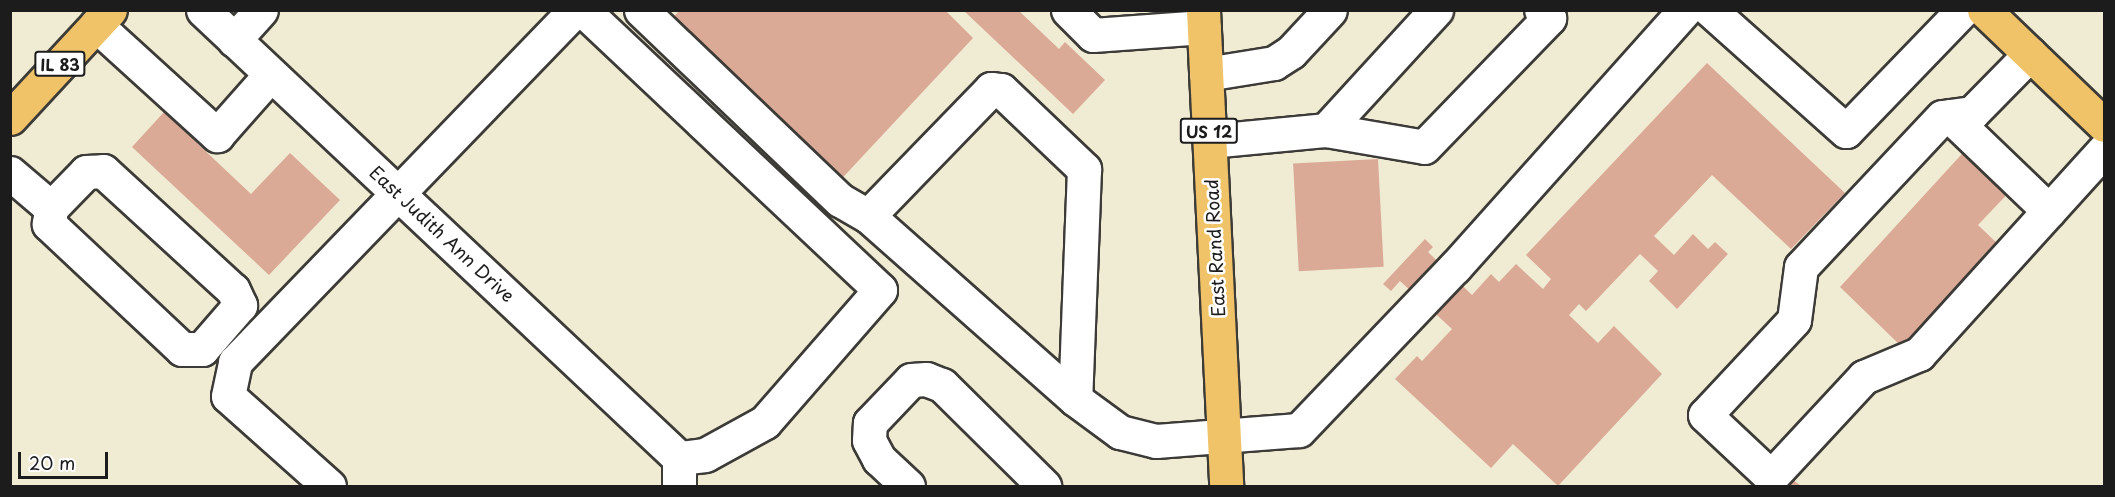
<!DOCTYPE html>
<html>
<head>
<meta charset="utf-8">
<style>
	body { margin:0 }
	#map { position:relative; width:2115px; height:497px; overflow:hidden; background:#f0ebd3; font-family:"Playpen Sans",sans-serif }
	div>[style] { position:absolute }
	.building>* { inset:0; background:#dbaa97; transform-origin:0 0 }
	.roads { filter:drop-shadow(2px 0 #3c3b37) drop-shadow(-2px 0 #3c3b37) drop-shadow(0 2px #3c3b37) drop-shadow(0 -2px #3c3b37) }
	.minor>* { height:33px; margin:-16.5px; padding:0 16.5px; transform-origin:16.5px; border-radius:16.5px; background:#fff }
	.major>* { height:33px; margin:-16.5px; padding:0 16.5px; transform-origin:16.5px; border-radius:16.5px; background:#f0c369 }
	span { translate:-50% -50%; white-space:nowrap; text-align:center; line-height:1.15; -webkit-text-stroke:5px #fff; paint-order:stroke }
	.shield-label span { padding:2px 4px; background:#fff; border:2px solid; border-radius:4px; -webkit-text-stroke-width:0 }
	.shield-label { font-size:16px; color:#1c1c1c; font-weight:700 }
	.street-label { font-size:18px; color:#1c1c1c }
	.frame { position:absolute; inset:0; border:12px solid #1c1c1c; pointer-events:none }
	.scale { position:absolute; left:18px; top:452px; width:90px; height:27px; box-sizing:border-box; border:3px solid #1c1c1c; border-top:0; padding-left:8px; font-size:18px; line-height:21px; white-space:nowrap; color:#1c1c1c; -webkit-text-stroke:4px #fff; paint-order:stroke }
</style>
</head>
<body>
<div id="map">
	<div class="building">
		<i style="clip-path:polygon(680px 10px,945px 10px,973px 38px,833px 188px,663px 28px)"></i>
		<i style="clip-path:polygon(963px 10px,1018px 10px,1059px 49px,1065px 42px,1105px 80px,1073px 114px)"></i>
		<i style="clip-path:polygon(1707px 63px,1845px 193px,1791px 249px,1712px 175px,1654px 236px,1674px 255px,1693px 234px,1708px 249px,1715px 242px,1728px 254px,1677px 309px,1649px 281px,1658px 271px,1640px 254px,1586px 311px,1579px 304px,1569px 315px,1598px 343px,1614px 326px,1662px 374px,1558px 486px,1513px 444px,1491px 468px,1395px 379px,1417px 356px,1422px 361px,1452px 329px,1400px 281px,1391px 291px,1383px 284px,1425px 239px,1433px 247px,1428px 252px,1472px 295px,1491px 274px,1499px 282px,1516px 264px,1543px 289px,1551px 279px,1526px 255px)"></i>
		<i style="clip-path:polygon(164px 112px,251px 194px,290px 153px,340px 200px,269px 275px,132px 147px)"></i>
		<i style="clip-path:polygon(1971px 144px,2015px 186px,1978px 225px,1999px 245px,1902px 347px,1840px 287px)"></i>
		<i style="left:1378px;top:159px;width:108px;height:85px;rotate:87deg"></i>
		<i style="clip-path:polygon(1792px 479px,1801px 486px,1785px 486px)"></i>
	</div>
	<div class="roads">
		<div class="minor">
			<i style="left:203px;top:10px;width:654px;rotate:43.26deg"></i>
			<i style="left:583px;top:10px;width:408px;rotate:43.3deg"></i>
			<i style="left:880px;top:290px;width:175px;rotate:131.1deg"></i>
			<i style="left:765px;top:422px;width:68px;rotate:151.2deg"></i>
			<i style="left:705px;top:455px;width:26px;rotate:173deg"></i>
			<i style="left:641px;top:10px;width:275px;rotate:43.7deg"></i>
			<i style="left:840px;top:200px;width:32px;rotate:30deg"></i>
			<i style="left:1068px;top:10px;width:35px;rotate:45deg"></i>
			<i style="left:1093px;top:35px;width:111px;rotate:-4.1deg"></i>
			<i style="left:1710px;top:10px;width:182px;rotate:41.7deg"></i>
			<i style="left:1846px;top:131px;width:168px;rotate:-46deg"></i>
			<i style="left:96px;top:25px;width:164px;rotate:42.3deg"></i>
			<i style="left:217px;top:135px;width:81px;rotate:-48.5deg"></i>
			<i style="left:234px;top:40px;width:40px;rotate:-48deg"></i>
			<i style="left:2030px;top:54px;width:83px;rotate:134.5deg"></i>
			<i style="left:1972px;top:113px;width:30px;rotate:172deg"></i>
			<i style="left:1942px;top:117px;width:206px;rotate:133.2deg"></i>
			<i style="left:1801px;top:267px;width:53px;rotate:97.5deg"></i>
			<i style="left:1794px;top:320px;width:130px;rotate:133.1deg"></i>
			<i style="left:1705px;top:415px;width:91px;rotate:43.2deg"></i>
			<i style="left:1771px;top:477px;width:137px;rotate:-47.1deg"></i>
			<i style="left:1864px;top:377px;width:60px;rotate:-22.7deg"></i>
			<i style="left:1919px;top:354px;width:275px;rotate:-47.8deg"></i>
			<i style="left:1206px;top:74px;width:69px;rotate:-9.2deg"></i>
			<i style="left:1274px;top:63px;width:20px;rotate:-33deg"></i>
			<i style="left:1291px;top:52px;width:57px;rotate:-47.1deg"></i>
			<i style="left:1950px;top:116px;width:137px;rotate:43.8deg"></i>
			<i style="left:1326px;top:130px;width:99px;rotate:9.8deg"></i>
			<i style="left:1424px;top:147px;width:180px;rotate:-45.9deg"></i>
			<i style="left:1549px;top:18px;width:11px;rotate:-135deg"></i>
			<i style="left:1210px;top:141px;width:117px;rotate:-5.4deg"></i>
			<i style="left:1326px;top:130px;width:163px;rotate:-47.5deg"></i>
			<i style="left:103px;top:171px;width:176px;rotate:42.5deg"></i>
			<i style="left:233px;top:290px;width:17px;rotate:65deg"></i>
			<i style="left:240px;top:305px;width:58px;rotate:130.8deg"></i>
			<i style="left:202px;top:349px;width:20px;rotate:180deg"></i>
			<i style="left:182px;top:349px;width:183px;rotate:-136.8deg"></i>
			<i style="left:49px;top:224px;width:16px;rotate:-83deg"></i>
			<i style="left:51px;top:208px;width:50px;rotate:-45.8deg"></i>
			<i style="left:86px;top:172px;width:17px;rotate:-3deg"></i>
			<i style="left:10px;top:173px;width:54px;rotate:40.5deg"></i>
			<i style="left:1075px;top:399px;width:276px;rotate:-138.5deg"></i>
			<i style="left:868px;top:216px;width:177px;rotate:-45.9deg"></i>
			<i style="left:991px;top:89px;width:10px;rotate:6deg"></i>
			<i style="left:1001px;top:90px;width:115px;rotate:43.6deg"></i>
			<i style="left:1084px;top:169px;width:230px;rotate:92.2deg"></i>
			<i style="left:1075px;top:399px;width:56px;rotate:36.3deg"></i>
			<i style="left:1120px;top:432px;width:37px;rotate:14deg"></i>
			<i style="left:1156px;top:441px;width:143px;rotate:-4.4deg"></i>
			<i style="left:1299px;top:430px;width:226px;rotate:-46.3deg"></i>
			<i style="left:1455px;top:267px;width:345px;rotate:-48.2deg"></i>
			<i style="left:679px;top:458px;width:28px;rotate:90deg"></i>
			<i style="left:329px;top:486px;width:135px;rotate:-138.3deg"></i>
			<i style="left:228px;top:396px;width:35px;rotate:-78deg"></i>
			<i style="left:235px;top:362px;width:489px;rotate:-46deg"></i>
			<i style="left:908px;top:486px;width:40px;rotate:-137deg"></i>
			<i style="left:879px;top:459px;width:21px;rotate:-118deg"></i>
			<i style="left:869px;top:440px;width:17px;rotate:-87deg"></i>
			<i style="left:870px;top:423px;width:59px;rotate:-46.4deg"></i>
			<i style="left:911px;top:380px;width:15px;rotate:-4deg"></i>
			<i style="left:926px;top:379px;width:17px;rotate:21deg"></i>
			<i style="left:942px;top:385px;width:144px;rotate:44.7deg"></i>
		</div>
		<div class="major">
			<i style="left:1203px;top:10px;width:477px;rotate:87.2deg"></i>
			<i style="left:1984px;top:10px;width:166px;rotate:43.8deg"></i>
			<i style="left:10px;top:118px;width:147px;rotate:-47.2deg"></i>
		</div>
	</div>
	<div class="shield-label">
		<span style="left:60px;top:64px">IL 83</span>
		<span style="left:1209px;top:131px">US 12</span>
	</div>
	<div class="street-label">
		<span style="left:442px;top:234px;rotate:43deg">East Judith Ann Drive</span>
		<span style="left:1215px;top:248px;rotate:-93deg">East Rand Road</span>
	</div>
	<div class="frame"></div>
	<div class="scale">20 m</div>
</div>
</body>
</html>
